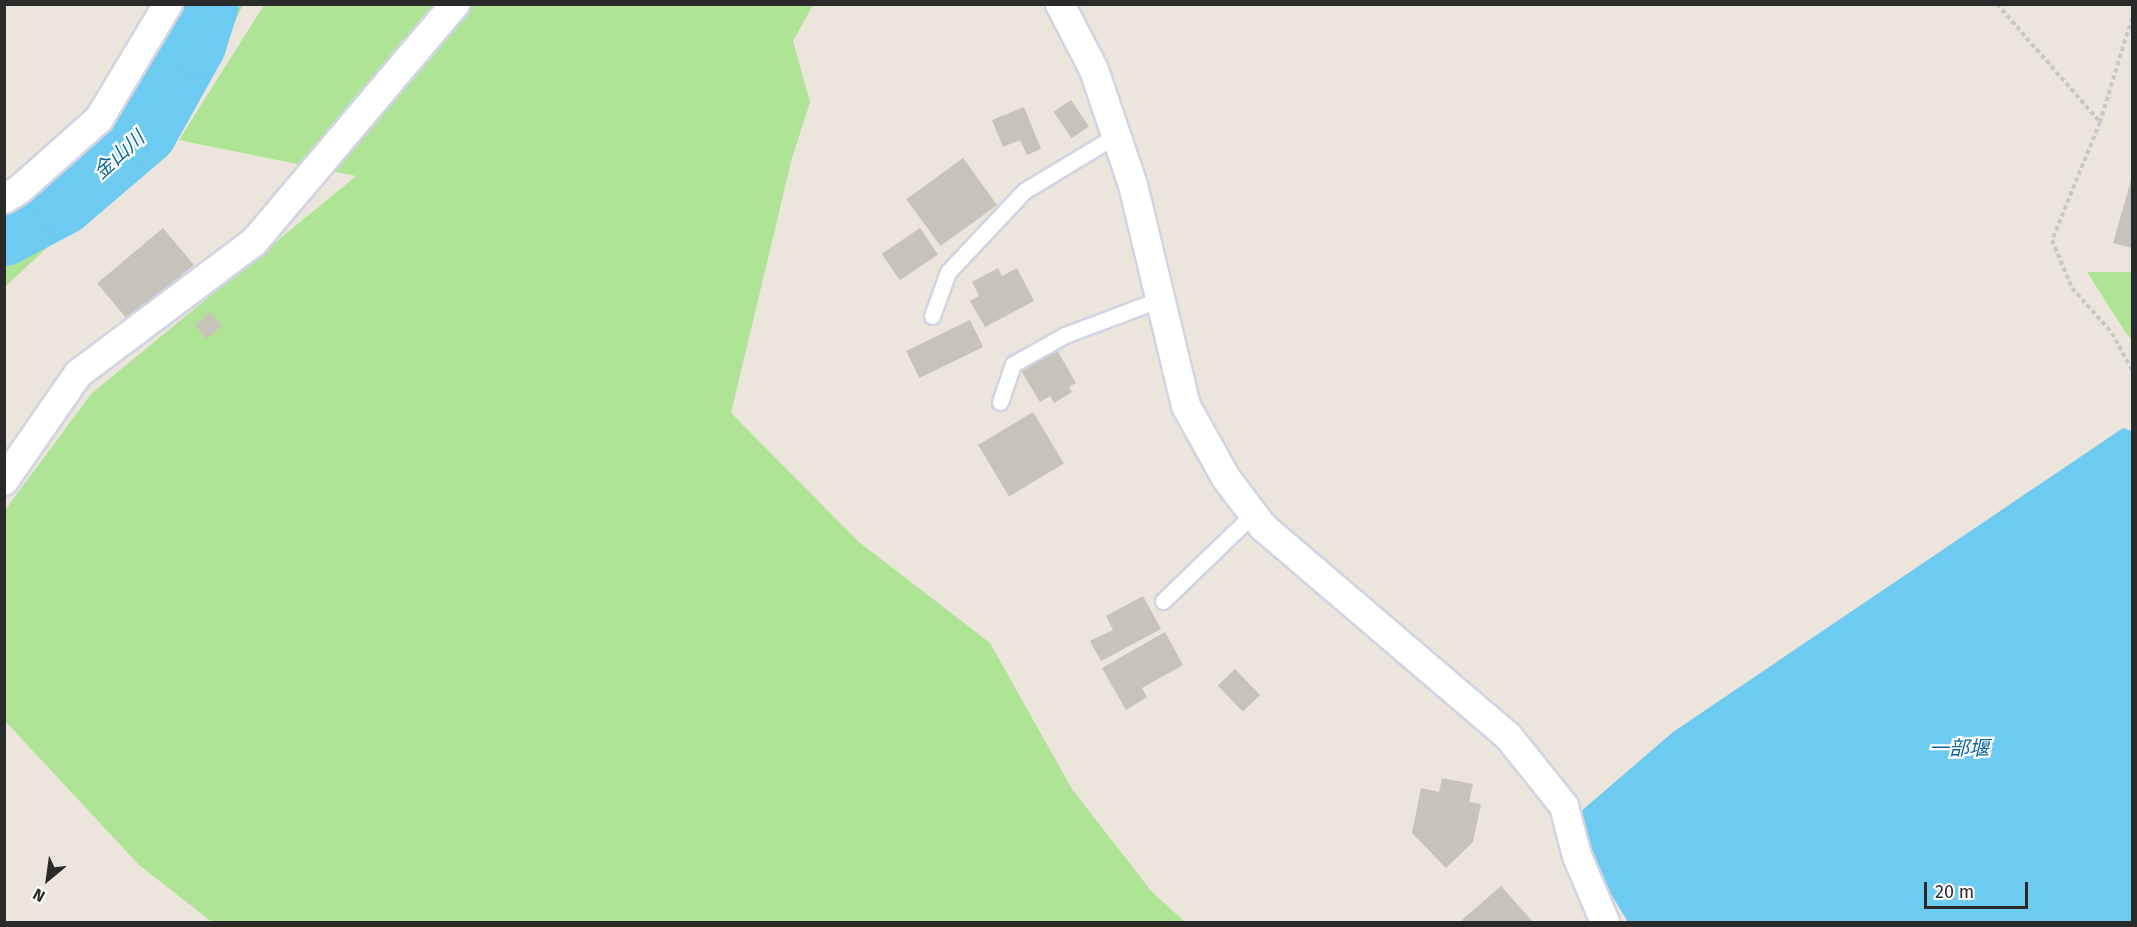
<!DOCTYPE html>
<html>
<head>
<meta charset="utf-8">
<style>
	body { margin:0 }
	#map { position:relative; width:2137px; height:927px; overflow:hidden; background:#ece5db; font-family:"Fira Sans","Noto Sans JP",sans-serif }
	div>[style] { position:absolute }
	.green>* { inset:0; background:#afe497 }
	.water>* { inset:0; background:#6dcaf0 }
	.river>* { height:62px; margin:-31px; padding:0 31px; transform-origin:31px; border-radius:31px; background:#6dcaf0 }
	.building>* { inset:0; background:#c7c3ba; transform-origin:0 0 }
	.path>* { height:4px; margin-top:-2px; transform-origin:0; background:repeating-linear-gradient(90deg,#c8c8c8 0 4.5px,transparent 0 7.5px) }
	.roads { filter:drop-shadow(2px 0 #d1d4e3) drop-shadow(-2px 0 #d1d4e3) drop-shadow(0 2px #d1d4e3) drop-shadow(0 -2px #d1d4e3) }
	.service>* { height:15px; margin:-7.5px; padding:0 7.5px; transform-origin:7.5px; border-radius:7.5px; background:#fff }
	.minor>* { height:28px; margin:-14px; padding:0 14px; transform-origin:14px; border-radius:14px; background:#fff }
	span { translate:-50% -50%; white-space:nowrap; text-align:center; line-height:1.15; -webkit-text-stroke:4.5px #fff; paint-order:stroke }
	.water-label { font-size:20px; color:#0c679c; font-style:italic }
	.frame { position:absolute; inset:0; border:6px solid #2a2a2a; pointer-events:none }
	.north { position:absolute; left:18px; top:849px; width:60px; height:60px; -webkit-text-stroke:4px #fff; paint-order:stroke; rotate:209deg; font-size:16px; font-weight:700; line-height:24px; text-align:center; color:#2a2a2a }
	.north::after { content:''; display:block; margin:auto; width:21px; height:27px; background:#2a2a2a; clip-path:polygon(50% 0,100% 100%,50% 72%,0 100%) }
	.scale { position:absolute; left:1924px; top:882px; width:104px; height:27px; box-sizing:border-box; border:3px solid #2a2a2a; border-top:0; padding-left:8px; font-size:18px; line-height:21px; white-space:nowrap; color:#2a2a2a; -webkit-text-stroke:4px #fff; paint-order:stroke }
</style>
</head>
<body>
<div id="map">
	<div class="green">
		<i style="clip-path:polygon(186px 5px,243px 5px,215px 60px,147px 154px,5px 287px,5px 218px,104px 150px,153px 75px)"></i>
		<i style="clip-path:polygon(264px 5px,813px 5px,793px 41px,810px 102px,792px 158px,731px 413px,859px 542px,990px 643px,1072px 789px,1152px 892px,1185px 922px,212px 922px,139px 865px,5px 721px,5px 510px,91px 394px,356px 176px,179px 140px)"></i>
		<i style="clip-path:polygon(2087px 272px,2132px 272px,2132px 340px,2126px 333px)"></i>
	</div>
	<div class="water">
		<i style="clip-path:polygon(2123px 428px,2132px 431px,2132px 922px,1628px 922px,1585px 851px,1579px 813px,1673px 732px)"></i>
	</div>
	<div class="river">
		<i style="left:4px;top:235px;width:67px;rotate:-27.7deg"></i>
		<i style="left:63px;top:204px;width:109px;rotate:-40.5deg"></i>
		<i style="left:146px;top:133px;width:101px;rotate:-60.9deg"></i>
		<i style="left:195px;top:45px;width:43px;rotate:-72.4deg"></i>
	</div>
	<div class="building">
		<i style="left:1071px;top:100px;width:32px;height:21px;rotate:56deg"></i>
		<i style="clip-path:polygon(1024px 107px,1041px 149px,1027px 155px,1020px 140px,1003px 147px,992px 120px)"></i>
		<i style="left:963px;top:158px;width:58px;height:70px;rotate:54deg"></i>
		<i style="clip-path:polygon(2132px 177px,2132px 248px,2113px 243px)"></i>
		<i style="left:163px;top:228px;width:48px;height:86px;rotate:50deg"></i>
		<i style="left:920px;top:228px;width:32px;height:46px;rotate:56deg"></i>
		<i style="clip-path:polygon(998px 268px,1002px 276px,1017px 268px,1034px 301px,985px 327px,970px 301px,979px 296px,972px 282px)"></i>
		<i style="left:210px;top:312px;width:18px;height:20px;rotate:49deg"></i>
		<i style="left:970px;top:320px;width:30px;height:71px;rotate:64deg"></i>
		<i style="clip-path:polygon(1056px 348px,1076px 383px,1069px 387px,1072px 392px,1054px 403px,1050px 396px,1040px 402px,1020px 369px)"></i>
		<i style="left:1033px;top:412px;width:60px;height:64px;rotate:59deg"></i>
		<i style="clip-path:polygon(1143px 596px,1161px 629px,1101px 661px,1090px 641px,1113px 630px,1106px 616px)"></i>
		<i style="clip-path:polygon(1165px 632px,1183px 665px,1142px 688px,1147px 697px,1126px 710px,1102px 668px)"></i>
		<i style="left:1235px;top:669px;width:36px;height:24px;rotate:46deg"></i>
		<i style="clip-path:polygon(1442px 778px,1473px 784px,1469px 802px,1481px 804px,1473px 842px,1446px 868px,1412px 833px,1421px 788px,1439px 792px)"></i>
		<i style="clip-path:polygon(1501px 886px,1533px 922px,1464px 922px,1462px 920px)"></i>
	</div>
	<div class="path">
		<i style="left:1997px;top:4px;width:157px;rotate:48.9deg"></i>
		<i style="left:2132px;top:18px;width:109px;rotate:107.1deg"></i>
		<i style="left:2100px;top:122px;width:127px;rotate:112.1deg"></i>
		<i style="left:2052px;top:240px;width:52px;rotate:67.4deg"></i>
		<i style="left:2072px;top:288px;width:60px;rotate:48.4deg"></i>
		<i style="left:2112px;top:333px;width:42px;rotate:61.6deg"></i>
	</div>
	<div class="roads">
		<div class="service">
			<i style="left:932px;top:316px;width:47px;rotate:-70deg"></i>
			<i style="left:948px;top:272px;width:111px;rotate:-46.8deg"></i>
			<i style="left:1024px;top:191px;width:109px;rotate:-31.1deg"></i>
			<i style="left:1000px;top:402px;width:40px;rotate:-71.1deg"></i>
			<i style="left:1013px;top:364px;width:60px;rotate:-29.1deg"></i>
			<i style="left:1065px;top:335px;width:103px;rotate:-20.6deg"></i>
			<i style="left:1163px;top:601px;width:124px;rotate:-44deg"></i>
		</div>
		<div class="minor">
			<i style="left:1060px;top:4px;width:74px;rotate:62.7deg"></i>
			<i style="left:1094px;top:70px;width:121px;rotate:71.3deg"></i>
			<i style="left:1133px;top:185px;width:227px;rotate:76.5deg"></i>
			<i style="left:1186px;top:406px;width:82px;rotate:60.9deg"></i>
			<i style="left:1226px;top:478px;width:61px;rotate:52.9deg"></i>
			<i style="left:1263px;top:527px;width:322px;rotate:40.5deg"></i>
			<i style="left:1508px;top:736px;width:90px;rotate:51.3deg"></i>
			<i style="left:1564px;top:806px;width:52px;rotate:75.4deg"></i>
			<i style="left:1577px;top:856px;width:72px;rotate:67deg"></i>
			<i style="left:4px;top:199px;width:17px;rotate:-31deg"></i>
			<i style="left:19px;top:190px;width:107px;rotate:-41.6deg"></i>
			<i style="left:99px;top:119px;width:134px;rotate:-59deg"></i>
			<i style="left:4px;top:481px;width:130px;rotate:-55.3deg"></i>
			<i style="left:78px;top:374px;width:220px;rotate:-36.9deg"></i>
			<i style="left:254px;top:242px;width:312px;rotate:-49.8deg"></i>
		</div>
	</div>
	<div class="water-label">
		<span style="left:119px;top:155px;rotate:-42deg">金山川</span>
		<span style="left:1959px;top:748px">一部堰</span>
	</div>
	<div class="frame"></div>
	<div class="north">N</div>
	<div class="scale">20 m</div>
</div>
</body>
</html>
